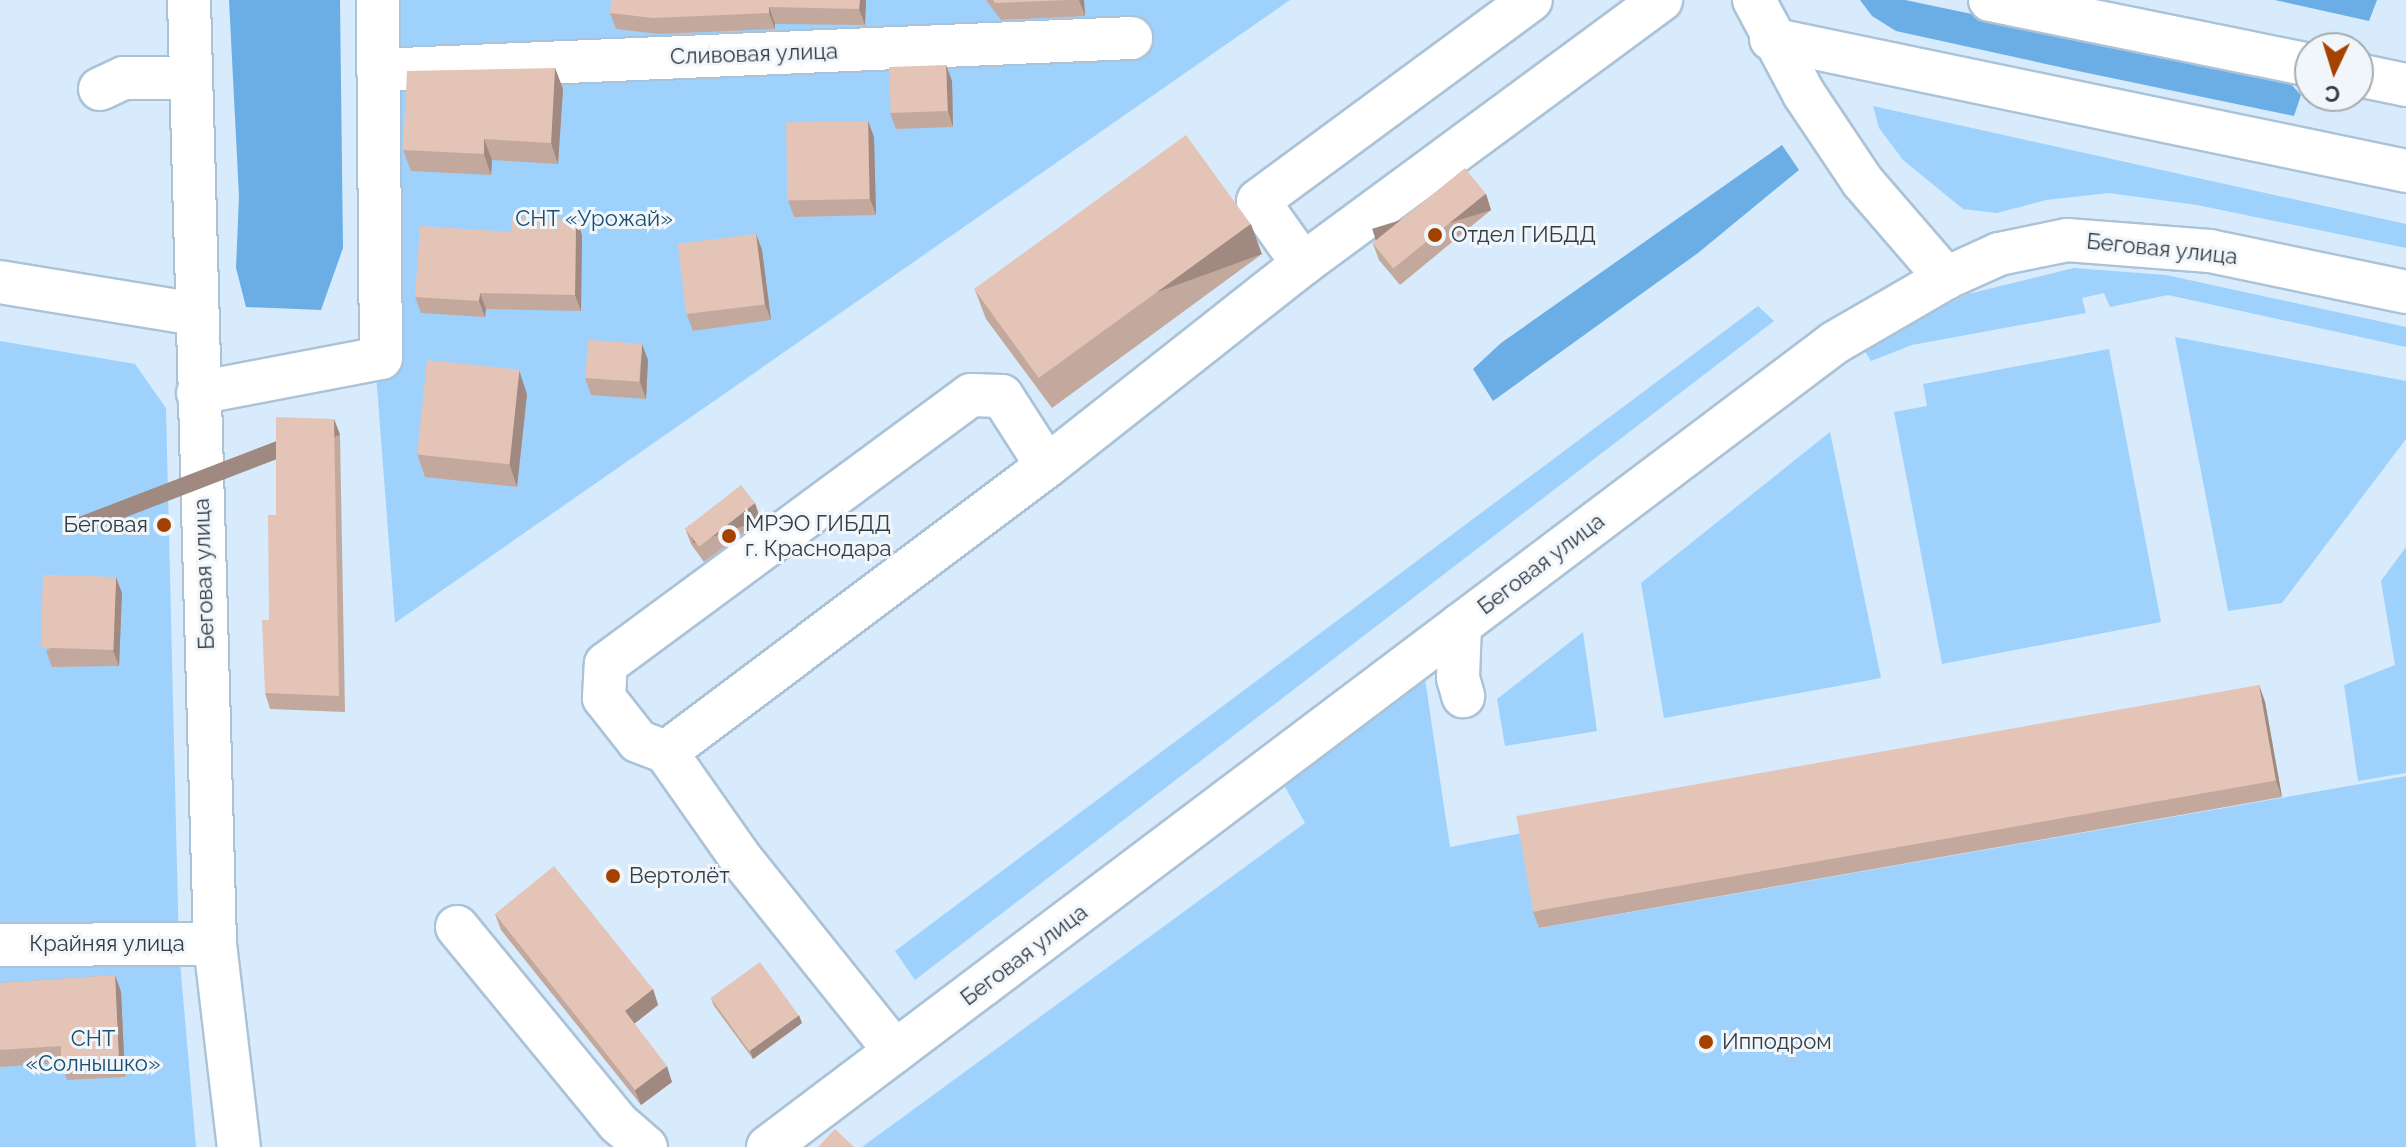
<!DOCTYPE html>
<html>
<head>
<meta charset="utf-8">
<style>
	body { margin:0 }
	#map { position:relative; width:2406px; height:1147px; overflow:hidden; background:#d7ebfc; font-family:Raleway,sans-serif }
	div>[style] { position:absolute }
	.green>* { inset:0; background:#9ed2fd }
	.forest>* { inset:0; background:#6aaee5 }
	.roads { filter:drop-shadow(2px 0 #abc3d8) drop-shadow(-2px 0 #abc3d8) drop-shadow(0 2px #abc3d8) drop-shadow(0 -2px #abc3d8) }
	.minor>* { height:42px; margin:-21px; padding:0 21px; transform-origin:21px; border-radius:21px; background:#fff }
	.wall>* { inset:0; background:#c3a99d }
	.shaded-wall>* { inset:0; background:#9f8980; transform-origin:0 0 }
	.building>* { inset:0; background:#e3c4b7; transform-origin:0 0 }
	.dots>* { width:22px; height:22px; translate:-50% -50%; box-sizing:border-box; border:4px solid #f1f6fa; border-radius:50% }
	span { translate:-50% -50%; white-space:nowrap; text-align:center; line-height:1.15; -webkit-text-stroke:6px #f1f6fa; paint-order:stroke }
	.street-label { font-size:22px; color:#333c45 }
	.park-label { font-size:22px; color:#1a4d71 }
	.poi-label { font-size:22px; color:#333c45 }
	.left { translate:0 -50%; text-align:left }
	.right { translate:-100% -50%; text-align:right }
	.north { position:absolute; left:2294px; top:32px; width:80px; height:80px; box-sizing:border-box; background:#f1f6fa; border:2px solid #a5acb2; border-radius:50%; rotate:184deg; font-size:22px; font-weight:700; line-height:32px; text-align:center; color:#333c45 }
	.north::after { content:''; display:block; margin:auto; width:28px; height:36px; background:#a44300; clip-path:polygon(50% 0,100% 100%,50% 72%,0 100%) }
</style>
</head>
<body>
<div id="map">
	<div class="green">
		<i style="clip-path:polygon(378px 0,1290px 0,395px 623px,375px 360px)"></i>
		<i style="clip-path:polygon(1873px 106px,2406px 224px,2406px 248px,2197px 205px,2109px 193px,2046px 200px,1997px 213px,1963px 209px,1903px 160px,1879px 128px)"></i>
		<i style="clip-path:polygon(2074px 268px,2166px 275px,2406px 327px,2406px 347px,2168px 295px,2110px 307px,2104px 293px,2082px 298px,2086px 313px,1912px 345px,1871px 361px,1862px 347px,1968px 294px)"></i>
		<i style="clip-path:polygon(1758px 306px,1774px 321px,915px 980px,895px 951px)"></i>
		<i style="clip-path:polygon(2175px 337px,2406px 381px,2406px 439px,2282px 603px,2228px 611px)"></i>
		<i style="clip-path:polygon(0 341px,135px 364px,166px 408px,179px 950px,196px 1147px,0 1147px)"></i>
		<i style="clip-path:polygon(2109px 349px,2161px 622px,1942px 664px,1894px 412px,1927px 406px,1923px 384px)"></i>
		<i style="clip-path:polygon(1830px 432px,1881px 678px,1664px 718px,1641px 583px)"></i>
		<i style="clip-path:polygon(2406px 547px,2406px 773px,2358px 781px,2344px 685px,2395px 665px,2381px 581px)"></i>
		<i style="clip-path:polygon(1583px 632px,1597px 731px,1505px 746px,1497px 699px)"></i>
		<i style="clip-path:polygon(1425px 679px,1450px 847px,1522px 833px,1540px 928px,2406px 776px,2406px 1147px,862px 1147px,1305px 823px,1283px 783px)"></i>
	</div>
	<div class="forest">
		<i style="clip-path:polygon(229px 0,340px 0,343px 248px,321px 310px,246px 307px,236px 268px,239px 196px)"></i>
		<i style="clip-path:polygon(1860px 0,1905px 0,2212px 64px,2289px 82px,2301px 95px,2294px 116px,2078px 71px,1896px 31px,1872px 16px)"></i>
		<i style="clip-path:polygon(2275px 0,2377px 0,2369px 21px)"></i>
		<i style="clip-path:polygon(1782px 145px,1799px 170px,1698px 253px,1493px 401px,1473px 369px,1501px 343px)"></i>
	</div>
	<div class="roads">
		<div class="minor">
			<i style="left:189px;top:0;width:944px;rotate:88.42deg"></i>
			<i style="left:215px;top:944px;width:204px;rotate:83.3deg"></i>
			<i style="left:1754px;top:0;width:106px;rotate:62deg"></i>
			<i style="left:1804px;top:94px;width:106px;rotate:56.2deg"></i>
			<i style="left:1863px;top:182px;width:127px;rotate:49.2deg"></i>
			<i style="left:1990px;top:0;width:327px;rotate:11.5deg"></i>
			<i style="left:1771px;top:39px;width:649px;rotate:11.74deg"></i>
			<i style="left:378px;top:70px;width:754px;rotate:-2.43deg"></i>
			<i style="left:2358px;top:75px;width:49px;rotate:11.8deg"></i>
			<i style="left:100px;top:89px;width:26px;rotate:-25deg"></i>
			<i style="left:124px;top:78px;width:67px"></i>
			<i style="left:1303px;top:264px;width:77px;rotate:-125.5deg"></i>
			<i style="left:1258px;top:201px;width:339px;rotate:-36.4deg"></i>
			<i style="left:0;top:282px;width:199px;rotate:9.3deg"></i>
			<i style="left:198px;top:393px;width:186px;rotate:-10.8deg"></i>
			<i style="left:381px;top:358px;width:358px;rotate:-90.5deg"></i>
			<i style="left:1460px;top:625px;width:53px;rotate:92.2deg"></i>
			<i style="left:1458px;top:678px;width:19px;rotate:74deg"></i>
			<i style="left:666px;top:752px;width:30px;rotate:-159deg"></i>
			<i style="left:638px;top:741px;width:55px;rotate:-128.3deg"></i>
			<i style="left:604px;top:698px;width:34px;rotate:-87deg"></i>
			<i style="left:606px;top:664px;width:453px;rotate:-36.4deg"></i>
			<i style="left:971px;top:395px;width:31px;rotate:2deg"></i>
			<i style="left:1002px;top:396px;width:83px;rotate:57.3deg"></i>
			<i style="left:457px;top:927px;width:254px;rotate:50.6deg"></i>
			<i style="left:618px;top:1123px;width:37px;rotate:41deg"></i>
			<i style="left:0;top:945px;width:215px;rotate:-0.3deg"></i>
			<i style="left:895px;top:1051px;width:250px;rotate:-128.7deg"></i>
			<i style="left:739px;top:856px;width:127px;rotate:-125.1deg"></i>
			<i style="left:666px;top:752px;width:476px;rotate:-36.9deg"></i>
			<i style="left:1047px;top:466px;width:326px;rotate:-38.3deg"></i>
			<i style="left:1303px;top:264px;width:445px;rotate:-36.4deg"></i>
			<i style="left:768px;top:1147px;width:1335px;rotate:-37.02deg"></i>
			<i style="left:1834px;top:343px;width:129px;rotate:-30.1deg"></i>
			<i style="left:1946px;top:278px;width:58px;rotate:-24.4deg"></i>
			<i style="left:1999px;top:254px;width:69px;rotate:-11.6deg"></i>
			<i style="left:2067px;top:240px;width:143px;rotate:4.4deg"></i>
			<i style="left:2210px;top:251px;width:200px;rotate:11.8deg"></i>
		</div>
	</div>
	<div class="wall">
		<i style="clip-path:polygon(866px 0,865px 25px,775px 24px,775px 29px,659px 34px,616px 29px,610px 13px)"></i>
		<i style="clip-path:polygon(986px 0,1084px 0,1085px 16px,1001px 20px)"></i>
		<i style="clip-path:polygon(946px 65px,952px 81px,953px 127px,896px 129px,890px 113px)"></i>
		<i style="clip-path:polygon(555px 68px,563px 89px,558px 164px,492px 160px,491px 175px,411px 171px,403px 150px)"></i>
		<i style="clip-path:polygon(868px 121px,874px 137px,876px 215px,794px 217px,788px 200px)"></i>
		<i style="clip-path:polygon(1486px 194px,1491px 210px,1400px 285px,1379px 260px,1373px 244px)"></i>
		<i style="clip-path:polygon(576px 219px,582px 235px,581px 311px,486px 309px,485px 317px,421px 313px,415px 297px,512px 232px)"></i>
		<i style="clip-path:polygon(756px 234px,762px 250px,771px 320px,693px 331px,687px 315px)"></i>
		<i style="clip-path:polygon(1262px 254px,1052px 408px,986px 319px,975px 290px)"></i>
		<i style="clip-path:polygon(648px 360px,646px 399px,591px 395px,585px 378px)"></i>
		<i style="clip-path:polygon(527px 394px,517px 487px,425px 477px,417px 454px)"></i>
		<i style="clip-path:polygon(334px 419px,340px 435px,345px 712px,270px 709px,265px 693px,276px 515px)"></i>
		<i style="clip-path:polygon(761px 520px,704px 562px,691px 544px,685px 528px)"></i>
		<i style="clip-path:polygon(122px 593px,119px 666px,52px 667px,46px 651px)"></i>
		<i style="clip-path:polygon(2259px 685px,2265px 702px,2282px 797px,1539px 928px,1533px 912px)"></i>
		<i style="clip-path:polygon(495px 914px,653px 989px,658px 1005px,634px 1024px,672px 1082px,641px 1105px,501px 930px)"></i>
		<i style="clip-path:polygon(115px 975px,121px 992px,125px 1077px,67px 1080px,61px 1063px,0 1067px,0 983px)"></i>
		<i style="clip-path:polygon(711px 998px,802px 1023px,753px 1059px,714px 1006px)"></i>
	</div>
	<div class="shaded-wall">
		<i style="clip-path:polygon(860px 0,866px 0,865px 25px,859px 9px)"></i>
		<i style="clip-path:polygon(1079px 0,1084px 0,1085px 16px)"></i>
		<i style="clip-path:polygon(769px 7px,775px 24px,775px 29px,769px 13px)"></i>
		<i style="clip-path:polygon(946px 65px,952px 81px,953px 127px,948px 111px)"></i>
		<i style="clip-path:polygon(555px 68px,563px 89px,558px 164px,551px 143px)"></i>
		<i style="clip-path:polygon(868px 121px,874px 137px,876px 215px,870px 199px)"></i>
		<i style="clip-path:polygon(484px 139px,492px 160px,491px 175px,484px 154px)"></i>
		<i style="left:1486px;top:194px;width:17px;height:119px;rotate:73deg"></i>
		<i style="clip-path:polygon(576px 219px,582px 235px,581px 311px,575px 295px)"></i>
		<i style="left:1251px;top:224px;width:32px;height:261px;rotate:70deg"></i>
		<i style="clip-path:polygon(756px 234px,762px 250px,771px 320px,765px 304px)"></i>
		<i style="clip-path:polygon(480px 293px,486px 309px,485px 317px,479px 301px)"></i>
		<i style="clip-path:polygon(642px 344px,648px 360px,646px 399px,640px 382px)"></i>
		<i style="clip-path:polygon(519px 370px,527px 394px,517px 487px,509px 463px)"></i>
		<i style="left:334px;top:419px;width:17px;height:277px;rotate:69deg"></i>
		<i style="left:755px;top:503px;width:18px;height:71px;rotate:71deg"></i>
		<i style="clip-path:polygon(116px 577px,122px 593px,119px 666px,113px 650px)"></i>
		<i style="clip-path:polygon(2259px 685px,2265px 702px,2282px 797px,2276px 781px)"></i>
		<i style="clip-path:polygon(115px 975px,121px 992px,125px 1077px,119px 1061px)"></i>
		<i style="clip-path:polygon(653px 989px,658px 1005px,630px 1027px,625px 1011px)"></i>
		<i style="clip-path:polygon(799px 1015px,802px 1023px,753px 1059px,750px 1050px)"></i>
		<i style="clip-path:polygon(667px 1066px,672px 1082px,641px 1105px,635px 1090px)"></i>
	</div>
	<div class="building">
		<i style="clip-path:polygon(611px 0,860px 0,859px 9px,769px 7px,769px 13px,653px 18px,610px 13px)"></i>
		<i style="clip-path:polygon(993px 0,1068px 0,995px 3px)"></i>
		<i style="left:946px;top:65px;width:46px;height:57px;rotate:88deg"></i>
		<i style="clip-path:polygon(555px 68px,551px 143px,484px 139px,484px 154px,403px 150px,407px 71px)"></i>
		<i style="left:868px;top:121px;width:78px;height:82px;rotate:89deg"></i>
		<i style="left:1186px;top:135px;width:110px;height:262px;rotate:54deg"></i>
		<i style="left:1465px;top:168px;width:33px;height:119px;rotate:51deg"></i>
		<i style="clip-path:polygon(512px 218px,576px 219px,575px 295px,480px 293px,479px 301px,415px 297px,420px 226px,512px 232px)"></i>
		<i style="left:756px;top:234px;width:71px;height:79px;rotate:83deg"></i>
		<i style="left:588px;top:340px;width:54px;height:38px;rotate:4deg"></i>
		<i style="left:427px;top:360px;width:93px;height:95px;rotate:6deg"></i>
		<i style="clip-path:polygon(276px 417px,334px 419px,339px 696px,265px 693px,262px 620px,269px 620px,268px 515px,276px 515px)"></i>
		<i style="left:741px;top:485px;width:23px;height:71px;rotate:52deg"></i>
		<i style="left:116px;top:577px;width:73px;height:73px;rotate:92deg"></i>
		<i style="left:2259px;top:685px;width:97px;height:754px;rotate:80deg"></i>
		<i style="clip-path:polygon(554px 866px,653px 989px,625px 1011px,667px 1066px,635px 1090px,495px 914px)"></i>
		<i style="left:760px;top:962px;width:66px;height:61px;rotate:54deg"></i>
		<i style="clip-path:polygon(115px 975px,119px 1061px,61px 1063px,61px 1046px,0 1050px,0 983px)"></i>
		<i style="clip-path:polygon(835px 1129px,854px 1147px,818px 1147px)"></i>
	</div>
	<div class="dots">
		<i style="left:1435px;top:235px;background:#a44300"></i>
		<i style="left:164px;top:525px;background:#a44300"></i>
		<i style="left:729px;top:536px;background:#a44300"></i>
		<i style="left:613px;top:876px;background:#a44300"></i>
		<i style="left:1706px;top:1042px;background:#a44300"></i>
	</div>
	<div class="street-label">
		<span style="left:754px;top:54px;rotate:-2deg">Сливовая улица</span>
		<span style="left:2162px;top:249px;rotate:6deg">Беговая улица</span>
		<span style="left:1541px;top:564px;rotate:-37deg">Беговая улица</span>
		<span style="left:204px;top:574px;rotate:-92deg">Беговая улица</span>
		<span style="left:107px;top:944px">Крайняя улица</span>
		<span style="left:1024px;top:955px;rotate:-37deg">Беговая улица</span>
	</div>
	<div class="park-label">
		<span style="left:594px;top:219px">СНТ «Урожай»</span>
		<span style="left:93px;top:1051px">СНТ<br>«Солнышко»</span>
	</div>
	<div class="poi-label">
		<span class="left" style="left:1451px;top:235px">Отдел ГИБДД</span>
		<span class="left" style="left:745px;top:536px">МРЭО ГИБДД<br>г. Краснодара</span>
		<span class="right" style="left:148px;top:525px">Беговая</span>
		<span class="left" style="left:629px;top:876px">Вертолёт</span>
		<span class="left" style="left:1722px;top:1042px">Ипподром</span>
	</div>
	<div class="north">С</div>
</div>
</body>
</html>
